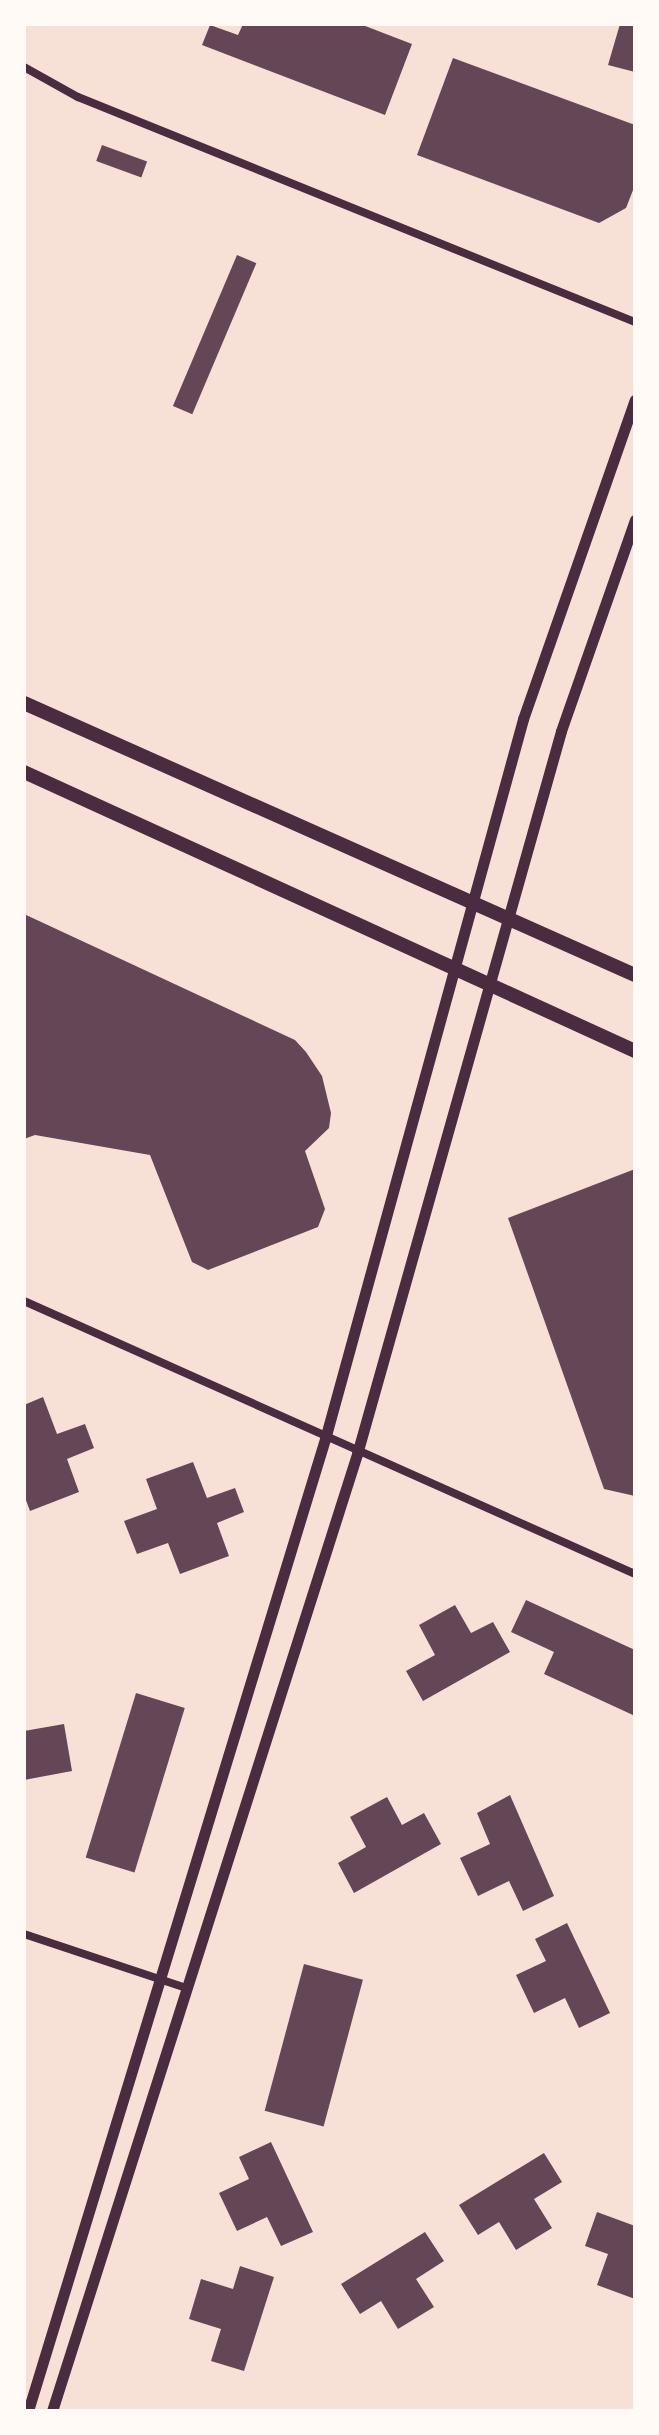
<!DOCTYPE html>
<html>
<head>
<meta charset="utf-8">
<style>
	body { margin:0 }
	#map { position:relative; width:659px; height:2435px; overflow:hidden; background:#f7e1d7; font-family:Figtree,sans-serif }
	div>[style] { position:absolute }
	.building>* { inset:0; background:#644757; transform-origin:0 0 }
	.minor>* { height:8px; margin:-4px; padding:0 4px; transform-origin:4px; border-radius:4px; background:#4a2c40 }
	.tertiary>* { height:11px; margin:-5.5px; padding:0 5.5px; transform-origin:5.5px; border-radius:5.5px; background:#4a2c40 }
	.primary>* { height:14px; margin:-7px; padding:0 7px; transform-origin:7px; border-radius:7px; background:#4a2c40 }
	span { translate:-50% -50%; white-space:nowrap; text-align:center; line-height:1.15; -webkit-text-stroke:8px #fffaf5; paint-order:stroke }
	.frame { position:absolute; inset:0; border:26px solid #fffaf5; pointer-events:none }
</style>
</head>
<body>
<div id="map">
	<div class="building">
		<i style="clip-path:polygon(243px 24px,360px 24px,412px 44px,385px 115px,202px 45px,210px 25px,238px 35px)"></i>
		<i style="clip-path:polygon(620px 24px,635px 24px,635px 72px,608px 65px)"></i>
		<i style="clip-path:polygon(453px 58px,635px 125px,635px 185px,626px 208px,599px 223px,417px 155px)"></i>
		<i style="left:102px;top:145px;width:48px;height:17px;rotate:20deg"></i>
		<i style="left:237px;top:255px;width:21px;height:164px;rotate:23deg"></i>
		<i style="clip-path:polygon(24px 914px,295px 1040px,306px 1052px,322px 1076px,331px 1113px,329px 1128px,305px 1151px,325px 1209px,318px 1227px,208px 1270px,192px 1262px,150px 1155px,35px 1135px,24px 1139px)"></i>
		<i style="clip-path:polygon(635px 1169px,635px 1496px,604px 1489px,508px 1218px)"></i>
		<i style="clip-path:polygon(43px 1397px,57px 1434px,85px 1424px,94px 1448px,67px 1459px,79px 1492px,30px 1511px,24px 1495px,24px 1405px)"></i>
		<i style="clip-path:polygon(193px 1462px,207px 1498px,235px 1488px,244px 1512px,217px 1523px,229px 1556px,180px 1574px,168px 1543px,137px 1554px,124px 1521px,157px 1509px,146px 1479px)"></i>
		<i style="clip-path:polygon(526px 1600px,635px 1650px,635px 1716px,544px 1674px,554px 1652px,511px 1632px)"></i>
		<i style="clip-path:polygon(455px 1605px,471px 1633px,493px 1622px,510px 1652px,423px 1701px,406px 1671px,435px 1655px,419px 1625px)"></i>
		<i style="left:136px;top:1693px;width:51px;height:172px;rotate:17deg"></i>
		<i style="clip-path:polygon(64px 1724px,72px 1771px,24px 1780px,24px 1731px)"></i>
		<i style="clip-path:polygon(510px 1795px,554px 1896px,523px 1911px,509px 1881px,478px 1896px,460px 1858px,490px 1844px,477px 1813px)"></i>
		<i style="clip-path:polygon(387px 1797px,402px 1825px,424px 1813px,441px 1844px,354px 1893px,338px 1863px,366px 1847px,350px 1817px)"></i>
		<i style="clip-path:polygon(567px 1923px,610px 2013px,579px 2028px,565px 1998px,534px 2013px,516px 1975px,546px 1961px,535px 1939px)"></i>
		<i style="left:304px;top:1964px;width:61px;height:152px;rotate:15deg"></i>
		<i style="clip-path:polygon(271px 2142px,313px 2232px,281px 2246px,267px 2217px,237px 2231px,219px 2193px,249px 2179px,239px 2157px)"></i>
		<i style="clip-path:polygon(544px 2153px,562px 2182px,534px 2199px,552px 2228px,516px 2250px,499px 2222px,478px 2235px,459px 2205px)"></i>
		<i style="clip-path:polygon(597px 2212px,635px 2226px,635px 2299px,597px 2285px,608px 2254px,585px 2246px)"></i>
		<i style="clip-path:polygon(425px 2232px,444px 2261px,416px 2279px,434px 2307px,398px 2329px,381px 2301px,360px 2314px,341px 2284px)"></i>
		<i style="clip-path:polygon(240px 2266px,274px 2277px,244px 2371px,211px 2361px,221px 2329px,189px 2319px,201px 2279px,233px 2289px)"></i>
	</div>
	<div class="minor">
		<i style="left:24px;top:67px;width:62px;rotate:29.1deg"></i>
		<i style="left:78px;top:97px;width:601px;rotate:22deg"></i>
		<i style="left:24px;top:1301px;width:669px;rotate:24.08deg"></i>
		<i style="left:24px;top:1934px;width:171px;rotate:18.4deg"></i>
	</div>
	<div class="tertiary">
		<i style="left:28px;top:2411px;width:1016px;rotate:-73.01deg"></i>
		<i style="left:325px;top:1439px;width:747px;rotate:-74.62deg"></i>
		<i style="left:523px;top:719px;width:338px;rotate:-70.7deg"></i>
		<i style="left:52px;top:2411px;width:1004px;rotate:-72.32deg"></i>
		<i style="left:357px;top:1454px;width:751px;rotate:-74.24deg"></i>
		<i style="left:561px;top:731px;width:224px;rotate:-70.7deg"></i>
	</div>
	<div class="primary">
		<i style="left:24px;top:703px;width:669px;rotate:24deg"></i>
		<i style="left:24px;top:772px;width:672px;rotate:24.54deg"></i>
	</div>
	<div class="frame"></div>
</div>
</body>
</html>
